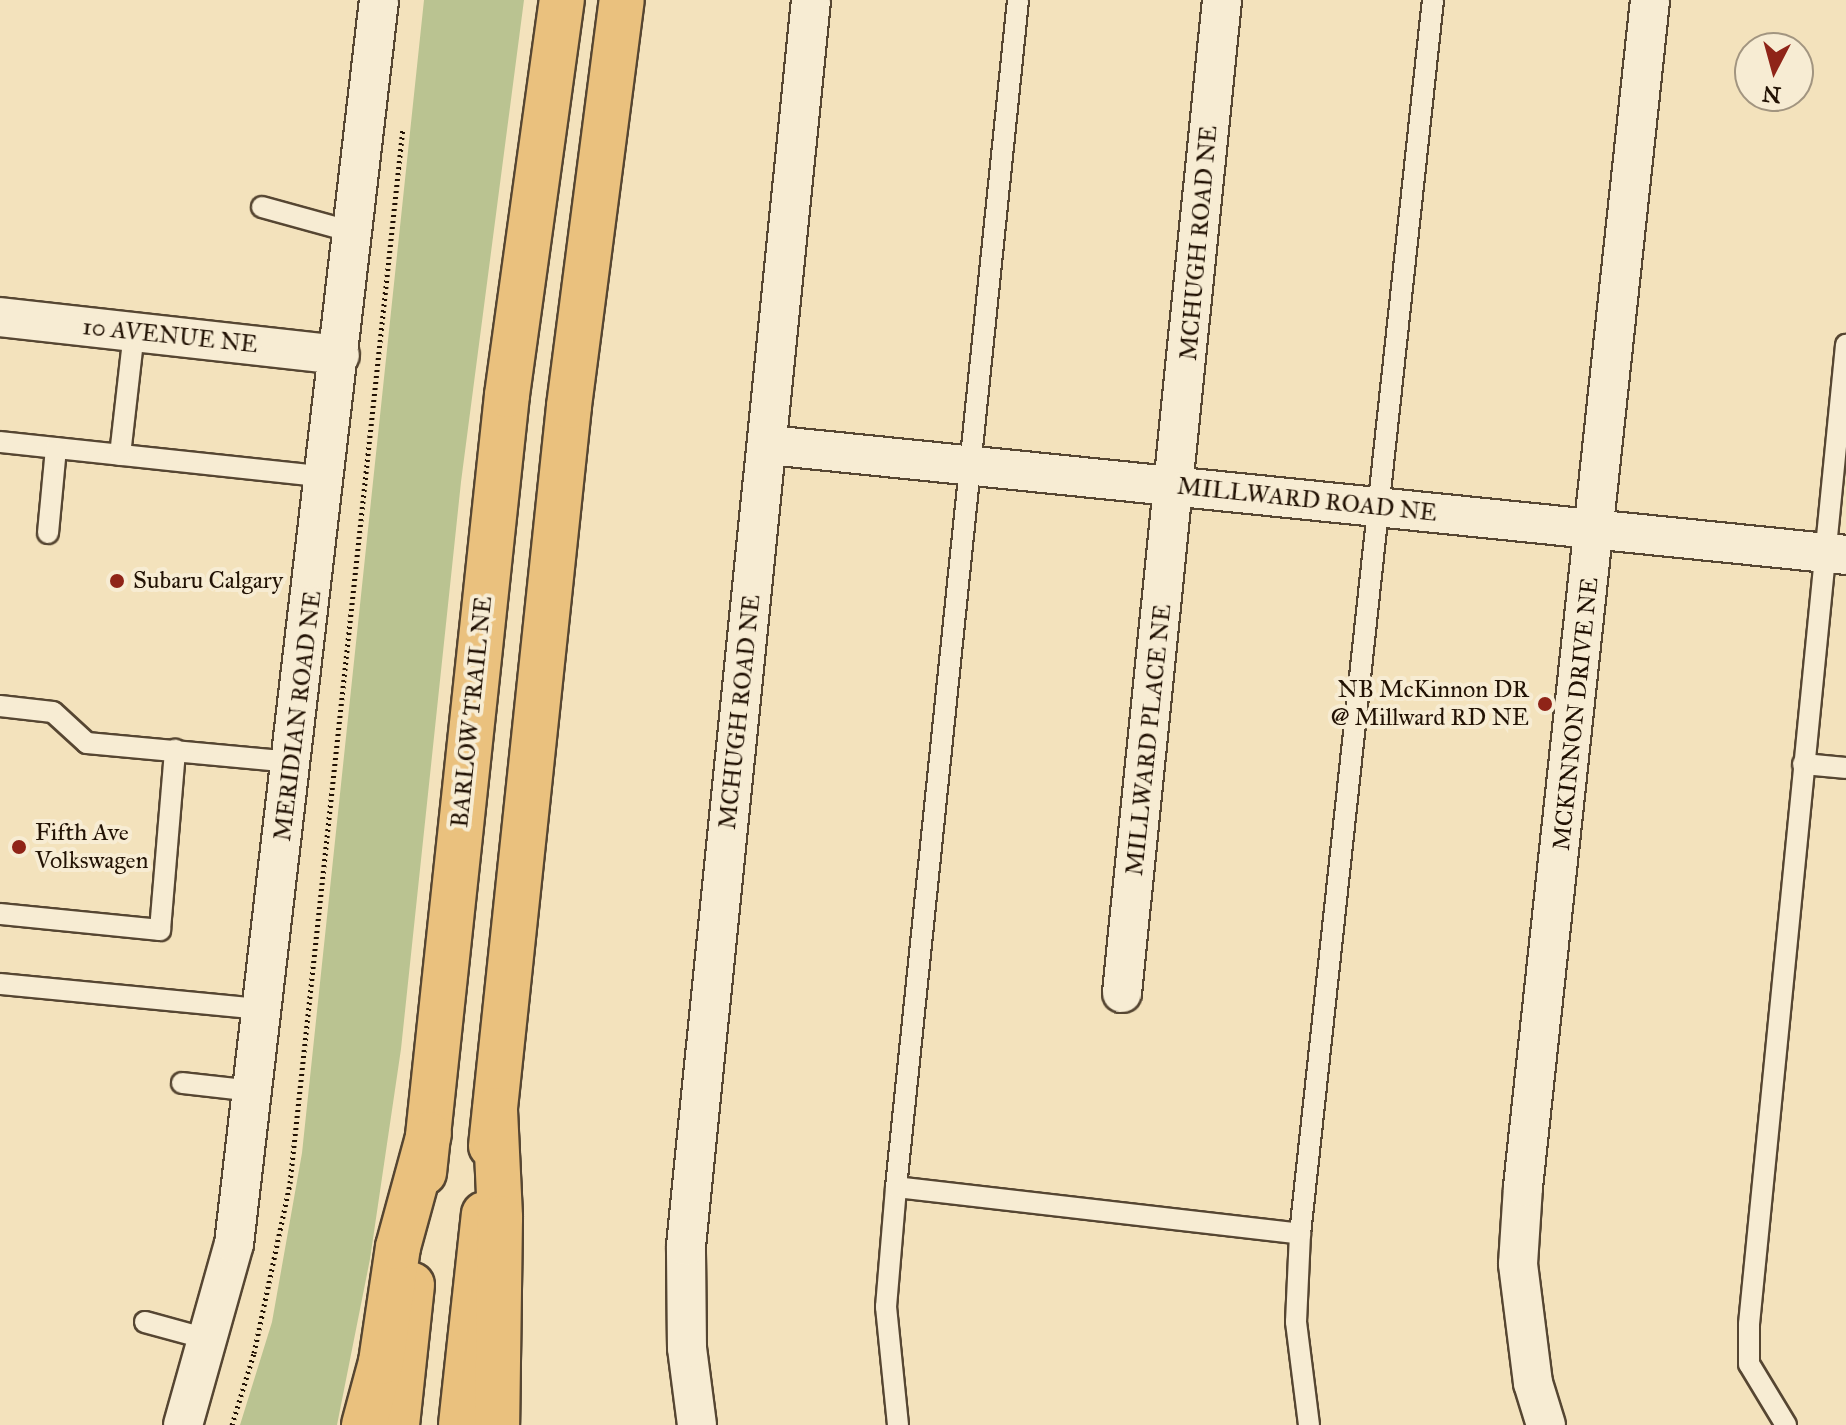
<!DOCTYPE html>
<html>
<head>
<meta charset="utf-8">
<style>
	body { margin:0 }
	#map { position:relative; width:1846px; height:1425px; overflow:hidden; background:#f3e2bc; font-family:"IM FELL Great Primer",serif }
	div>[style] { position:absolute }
	.green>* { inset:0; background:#bac391 }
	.path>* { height:5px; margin-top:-2.5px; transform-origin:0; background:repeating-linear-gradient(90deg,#221204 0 2px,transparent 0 6px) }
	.roads { filter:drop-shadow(2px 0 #564632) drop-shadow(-2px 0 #564632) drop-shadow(0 2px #564632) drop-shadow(0 -2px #564632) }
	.lane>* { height:20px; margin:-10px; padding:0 10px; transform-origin:10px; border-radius:10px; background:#f7ecd3 }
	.street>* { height:38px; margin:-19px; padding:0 19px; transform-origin:19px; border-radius:19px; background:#f7ecd3 }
	.primary>* { height:44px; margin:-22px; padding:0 22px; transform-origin:22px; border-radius:22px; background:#eac17e }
	.highway>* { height:44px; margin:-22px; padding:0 22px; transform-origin:22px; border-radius:22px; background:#eac17e }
	.dots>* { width:22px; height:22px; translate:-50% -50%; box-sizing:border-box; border:4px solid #f7ecd3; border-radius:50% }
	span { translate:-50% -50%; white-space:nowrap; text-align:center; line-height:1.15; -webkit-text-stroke:8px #f7ecd3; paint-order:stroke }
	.street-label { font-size:24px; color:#221204 }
	.poi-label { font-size:24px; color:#221204 }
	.left { translate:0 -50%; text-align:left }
	.right { translate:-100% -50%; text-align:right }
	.north { position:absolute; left:1734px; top:32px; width:80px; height:80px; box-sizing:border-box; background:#f7ecd3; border:2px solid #a29580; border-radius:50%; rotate:186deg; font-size:22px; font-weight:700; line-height:32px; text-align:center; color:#221204 }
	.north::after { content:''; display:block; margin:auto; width:28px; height:36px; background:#8f2418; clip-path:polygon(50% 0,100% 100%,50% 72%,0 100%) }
</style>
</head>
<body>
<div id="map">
	<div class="green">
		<i style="clip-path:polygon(424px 0,524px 0,461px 482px,401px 1049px,370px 1259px,337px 1425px,240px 1425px,272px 1322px,302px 1153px)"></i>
	</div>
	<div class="path">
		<i style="left:232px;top:1425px;width:75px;rotate:-73deg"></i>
		<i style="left:254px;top:1353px;width:174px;rotate:-78deg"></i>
		<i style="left:290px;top:1183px;width:1061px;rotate:-83.89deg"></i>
	</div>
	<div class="roads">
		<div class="lane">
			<i style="left:262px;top:207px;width:94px;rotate:15.4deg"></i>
			<i style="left:0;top:442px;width:329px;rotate:6.1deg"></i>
			<i style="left:120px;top:455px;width:123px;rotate:-83.5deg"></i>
			<i style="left:48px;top:533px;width:85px;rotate:-84.6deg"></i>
			<i style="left:0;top:706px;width:53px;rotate:6.5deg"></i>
			<i style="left:53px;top:712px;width:46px;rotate:42.4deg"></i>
			<i style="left:87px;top:743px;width:206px;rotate:5.3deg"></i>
			<i style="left:1803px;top:764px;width:43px;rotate:5.3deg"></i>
			<i style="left:0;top:914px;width:161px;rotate:5.7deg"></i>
			<i style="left:160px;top:930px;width:181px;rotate:-85.2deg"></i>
			<i style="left:0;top:984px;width:263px;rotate:5.5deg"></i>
			<i style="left:182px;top:1083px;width:71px;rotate:6.4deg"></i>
			<i style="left:896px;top:1187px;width:407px;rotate:6.6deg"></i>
			<i style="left:145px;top:1322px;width:64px;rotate:15.3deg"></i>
			<i style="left:898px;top:1425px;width:119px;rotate:-95.8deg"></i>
			<i style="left:886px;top:1307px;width:120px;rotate:-85.2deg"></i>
			<i style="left:896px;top:1187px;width:1193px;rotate:-84.13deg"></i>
			<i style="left:1309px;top:1425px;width:104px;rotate:-97.2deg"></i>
			<i style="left:1296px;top:1322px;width:88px;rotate:-87.4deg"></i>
			<i style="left:1300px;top:1234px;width:1241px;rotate:-83.85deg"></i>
			<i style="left:1786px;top:1425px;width:71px;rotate:-121.2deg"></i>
			<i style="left:1749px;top:1364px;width:40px;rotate:-90deg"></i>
			<i style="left:1749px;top:1324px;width:984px;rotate:-84.34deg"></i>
		</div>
		<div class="street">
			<i style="left:0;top:317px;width:342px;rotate:6.4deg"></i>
			<i style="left:769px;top:445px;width:1083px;rotate:5.83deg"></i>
			<i style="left:1122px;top:993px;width:998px;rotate:-84.25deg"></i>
			<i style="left:183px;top:1425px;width:188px;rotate:-74.3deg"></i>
			<i style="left:234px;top:1244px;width:1252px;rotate:-83.35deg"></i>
			<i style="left:697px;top:1425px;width:78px;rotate:-97.4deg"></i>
			<i style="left:687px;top:1348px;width:102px;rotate:-90.6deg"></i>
			<i style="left:686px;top:1246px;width:1252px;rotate:-84.27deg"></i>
			<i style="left:1546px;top:1425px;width:44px;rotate:-107.2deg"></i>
			<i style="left:1533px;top:1383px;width:120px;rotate:-97.2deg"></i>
			<i style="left:1518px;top:1264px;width:77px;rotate:-86.3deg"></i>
			<i style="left:1523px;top:1187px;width:1194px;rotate:-83.89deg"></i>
		</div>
		<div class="primary">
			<i style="left:491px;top:1146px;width:744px;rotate:-83.98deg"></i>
			<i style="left:569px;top:406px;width:409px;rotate:-82.6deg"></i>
			<i style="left:424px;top:1173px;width:782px;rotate:-83.91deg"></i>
			<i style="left:507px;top:395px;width:399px;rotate:-82.1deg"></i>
			<i style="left:397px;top:1425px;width:141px;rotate:-83.9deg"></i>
			<i style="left:461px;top:1425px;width:212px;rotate:-83.8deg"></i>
		</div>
		<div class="highway">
			<i style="left:495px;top:1110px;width:108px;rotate:87.3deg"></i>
			<i style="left:500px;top:1218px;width:207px;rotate:90.8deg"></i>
			<i style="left:364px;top:1425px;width:65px;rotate:-74.9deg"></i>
			<i style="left:381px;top:1362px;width:116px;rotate:-81.6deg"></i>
			<i style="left:398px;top:1247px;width:117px;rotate:-74.7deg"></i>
		</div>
	</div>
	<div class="dots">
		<i style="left:117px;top:581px;background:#8f2418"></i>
		<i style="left:1545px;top:704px;background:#8f2418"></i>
		<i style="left:19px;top:847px;background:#8f2418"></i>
	</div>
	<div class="street-label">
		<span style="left:1199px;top:243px;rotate:-85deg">MCHUGH ROAD NE</span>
		<span style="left:170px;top:336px;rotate:6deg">10 AVENUE NE</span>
		<span style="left:1307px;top:500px;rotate:6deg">MILLWARD ROAD NE</span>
		<span style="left:472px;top:712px;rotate:-84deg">BARLOW TRAIL NE</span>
		<span style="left:740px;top:712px;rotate:-84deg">MCHUGH ROAD NE</span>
		<span style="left:1576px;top:714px;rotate:-84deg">MCKINNON DRIVE NE</span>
		<span style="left:298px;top:716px;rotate:-83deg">MERIDIAN ROAD NE</span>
		<span style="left:1149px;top:740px;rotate:-84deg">MILLWARD PLACE NE</span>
	</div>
	<div class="poi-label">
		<span class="left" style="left:133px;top:581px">Subaru Calgary</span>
		<span class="right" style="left:1529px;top:704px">NB McKinnon DR<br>@ Millward RD NE</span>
		<span class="left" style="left:35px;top:847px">Fifth Ave<br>Volkswagen</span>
	</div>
	<div class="north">N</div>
</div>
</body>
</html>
